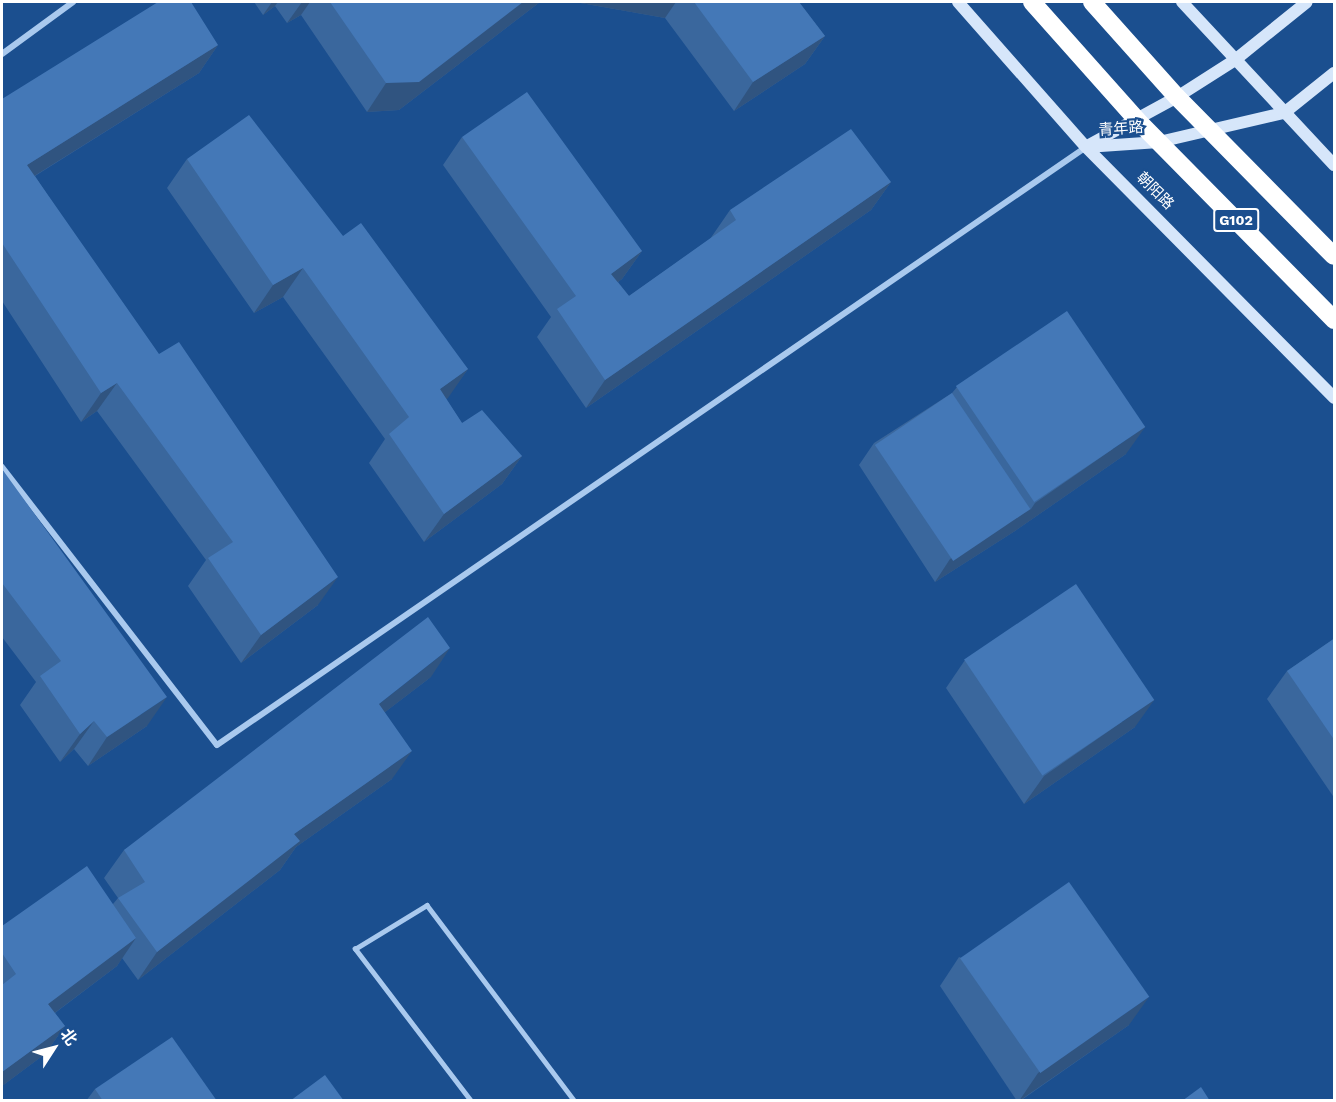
<!DOCTYPE html>
<html>
<head>
<meta charset="utf-8">
<style>
	body { margin:0 }
	#map { position:relative; width:1336px; height:1102px; overflow:hidden; background:#1b4f8f; font-family:"Work Sans","Noto Sans SC",sans-serif }
	div>[style] { position:absolute }
	.lane>* { height:4.5px; margin:-2.25px; padding:0 2.25px; transform-origin:2.25px; border-radius:2.25px; background:#a9c9ee }
	.street>* { height:6px; margin:-3px; padding:0 3px; transform-origin:3px; border-radius:3px; background:#a9c9ee }
	.secondary>* { height:12px; margin:-6px; padding:0 6px; transform-origin:6px; border-radius:6px; background:#d6e6fa }
	.highway>* { height:18px; margin:-9px; padding:0 9px; transform-origin:9px; border-radius:9px; background:#fff }
	.wall>* { inset:0; background:#3a679d }
	.shaded-wall>* { inset:0; background:#305480 }
	.building>* { inset:0; background:#4478b7; transform-origin:0 0 }
	span { translate:-50% -50%; white-space:nowrap; text-align:center; line-height:1.15; -webkit-text-stroke:4.5px #1b4f8f; paint-order:stroke }
	.shield-label span { padding:2px 4px; background:#1b4f8f; border:2px solid; border-radius:4px; -webkit-text-stroke-width:0 }
	.shield-label { font-size:14px; color:#fff; font-weight:700 }
	.street-label { font-size:15px; color:#fff }
	.frame { position:absolute; inset:0; border:3px solid #fff; pointer-events:none }
	.north { position:absolute; left:24px; top:1018px; width:60px; height:60px; -webkit-text-stroke:4px #1b4f8f; paint-order:stroke; rotate:54deg; font-size:16px; font-weight:700; line-height:24px; text-align:center; color:#fff }
	.north::after { content:''; display:block; margin:auto; width:21px; height:27px; background:#fff; clip-path:polygon(50% 0,100% 100%,50% 72%,0 100%) }
</style>
</head>
<body>
<div id="map">
	<div class="lane">
		<i style="left:470px;top:1100px;width:190px;rotate:-127.3deg"></i>
		<i style="left:355px;top:949px;width:84px;rotate:-31.4deg"></i>
		<i style="left:427px;top:905px;width:244px;rotate:53deg"></i>
	</div>
	<div class="street">
		<i style="left:2px;top:54px;width:88px;rotate:-36.2deg"></i>
		<i style="left:2px;top:467px;width:351px;rotate:52.3deg"></i>
		<i style="left:217px;top:745px;width:1055px;rotate:-34.53deg"></i>
	</div>
	<div class="secondary">
		<i style="left:958px;top:2px;width:193px;rotate:48.6deg"></i>
		<i style="left:1086px;top:147px;width:353px;rotate:45.3deg"></i>
		<i style="left:1182px;top:2px;width:223px;rotate:47deg"></i>
		<i style="left:1089px;top:145px;width:100px;rotate:-28.6deg"></i>
		<i style="left:1177px;top:97px;width:69px;rotate:-32.5deg"></i>
		<i style="left:1235px;top:60px;width:92px;rotate:-38.9deg"></i>
		<i style="left:1086px;top:147px;width:73px;rotate:-3.9deg"></i>
		<i style="left:1159px;top:142px;width:128px;rotate:-13.1deg"></i>
		<i style="left:1284px;top:113px;width:64px;rotate:-38.7deg"></i>
	</div>
	<div class="highway">
		<i style="left:1032px;top:2px;width:158px;rotate:48.3deg"></i>
		<i style="left:1137px;top:120px;width:281px;rotate:45.4deg"></i>
		<i style="left:1092px;top:2px;width:127px;rotate:48.2deg"></i>
		<i style="left:1177px;top:97px;width:223px;rotate:45.4deg"></i>
	</div>
	<div class="wall">
		<i style="clip-path:polygon(254px 2px,540px 2px,399px 110px,367px 112px,301px 15px,287px 23px,275px 6px,263px 15px)"></i>
		<i style="clip-path:polygon(575px 2px,799px 2px,825px 36px,805px 64px,734px 111px,665px 18px)"></i>
		<i style="clip-path:polygon(218px 45px,199px 73px,35px 176px,318px 605px,241px 663px,188px 586px,206px 560px,97px 411px,81px 422px,2px 301px,2px 99px)"></i>
		<i style="clip-path:polygon(462px 137px,642px 251px,622px 279px,618px 282px,629px 296px,710px 239px,730px 210px,891px 182px,871px 210px,586px 408px,537px 337px,551px 317px,443px 165px)"></i>
		<i style="clip-path:polygon(187px 159px,343px 236px,468px 369px,446px 399px,462px 423px,522px 456px,502px 484px,424px 542px,369px 463px,385px 439px,283px 297px,254px 313px,167px 188px)"></i>
		<i style="clip-path:polygon(957px 387px,1126px 454px,1015px 531px,935px 582px,859px 465px,874px 443px,952px 393px)"></i>
		<i style="clip-path:polygon(2px 469px,147px 726px,88px 766px,74px 749px,60px 762px,20px 705px,36px 682px,2px 637px)"></i>
		<i style="clip-path:polygon(1335px 638px,1335px 799px,1267px 699px,1287px 671px)"></i>
		<i style="clip-path:polygon(965px 660px,1135px 727px,1024px 804px,946px 688px)"></i>
		<i style="clip-path:polygon(431px 677px,385px 712px,392px 779px,296px 847px,280px 870px,138px 980px,122px 958px,117px 966px,55px 1013px,65px 1026px,45px 1054px,2px 1086px,2px 926px,113px 904px,118px 898px,104px 878px,124px 850px)"></i>
		<i style="clip-path:polygon(959px 957px,1129px 1025px,1020px 1101px,1017px 1101px,940px 986px)"></i>
		<i style="clip-path:polygon(95px 1089px,217px 1101px,86px 1101px)"></i>
	</div>
	<div class="shaded-wall">
		<i style="clip-path:polygon(272px 2px,278px 2px,275px 6px,263px 15px)"></i>
		<i style="clip-path:polygon(302px 2px,310px 2px,301px 15px,287px 23px)"></i>
		<i style="clip-path:polygon(523px 2px,540px 2px,399px 110px,367px 112px,386px 83px)"></i>
		<i style="clip-path:polygon(575px 2px,676px 2px,665px 18px)"></i>
		<i style="clip-path:polygon(825px 36px,805px 64px,734px 111px,753px 82px)"></i>
		<i style="clip-path:polygon(218px 45px,199px 73px,7px 193px,27px 165px)"></i>
		<i style="clip-path:polygon(891px 182px,871px 210px,586px 408px,605px 380px)"></i>
		<i style="clip-path:polygon(642px 251px,622px 279px,591px 302px,611px 274px)"></i>
		<i style="clip-path:polygon(303px 268px,283px 297px,254px 313px,273px 285px)"></i>
		<i style="clip-path:polygon(468px 369px,448px 398px,420px 417px,440px 389px)"></i>
		<i style="clip-path:polygon(117px 383px,97px 411px,81px 422px,101px 393px)"></i>
		<i style="clip-path:polygon(1146px 426px,1126px 454px,1015px 531px,935px 582px,950px 559px,1031px 509px,1035px 503px)"></i>
		<i style="clip-path:polygon(522px 456px,502px 484px,424px 542px,444px 514px)"></i>
		<i style="clip-path:polygon(338px 577px,318px 605px,241px 663px,261px 635px)"></i>
		<i style="clip-path:polygon(450px 648px,431px 677px,359px 732px,379px 704px)"></i>
		<i style="clip-path:polygon(167px 697px,147px 726px,88px 766px,107px 737px)"></i>
		<i style="clip-path:polygon(1155px 699px,1135px 727px,1024px 804px,1044px 776px)"></i>
		<i style="clip-path:polygon(94px 721px,74px 749px,60px 762px,80px 734px)"></i>
		<i style="clip-path:polygon(412px 751px,392px 779px,296px 847px,280px 870px,138px 980px,157px 952px,294px 834px)"></i>
		<i style="clip-path:polygon(136px 938px,117px 966px,28px 1033px,48px 1004px)"></i>
		<i style="clip-path:polygon(1149px 997px,1129px 1025px,1019px 1101px,1038px 1073px)"></i>
		<i style="clip-path:polygon(65px 1026px,45px 1054px,2px 1086px,2px 1072px)"></i>
	</div>
	<div class="building">
		<i style="clip-path:polygon(158px 2px,191px 2px,218px 45px,27px 165px,159px 354px,179px 342px,338px 577px,261px 635px,208px 558px,233px 542px,117px 383px,101px 393px,2px 243px,2px 99px)"></i>
		<i style="clip-path:polygon(330px 2px,523px 2px,419px 82px,386px 83px)"></i>
		<i style="clip-path:polygon(694px 2px,799px 2px,825px 36px,753px 82px)"></i>
		<i style="clip-path:polygon(527px 92px,642px 251px,611px 274px,629px 296px,736px 220px,730px 210px,851px 129px,891px 182px,605px 380px,557px 309px,576px 296px,462px 137px)"></i>
		<i style="clip-path:polygon(249px 115px,343px 236px,361px 223px,468px 369px,440px 389px,462px 423px,482px 410px,522px 456px,444px 514px,389px 434px,409px 417px,303px 268px,273px 285px,187px 159px)"></i>
		<i style="left:1067px;top:311px;width:140px;height:134px;rotate:56deg"></i>
		<i style="left:952px;top:393px;width:140px;height:93px;rotate:56deg"></i>
		<i style="clip-path:polygon(2px 469px,167px 697px,107px 737px,94px 721px,80px 734px,40px 676px,61px 661px,2px 583px)"></i>
		<i style="left:1076px;top:584px;width:140px;height:135px;rotate:56deg"></i>
		<i style="clip-path:polygon(428px 617px,450px 648px,379px 704px,412px 751px,294px 834px,300px 841px,157px 952px,118px 898px,145px 882px,124px 850px)"></i>
		<i style="clip-path:polygon(1335px 638px,1335px 741px,1287px 671px)"></i>
		<i style="clip-path:polygon(87px 866px,136px 938px,48px 1004px,65px 1026px,2px 1072px,2px 985px,16px 974px,2px 953px,2px 926px)"></i>
		<i style="left:1069px;top:882px;width:140px;height:133px;rotate:55deg"></i>
		<i style="clip-path:polygon(172px 1037px,217px 1101px,103px 1101px,95px 1089px)"></i>
		<i style="clip-path:polygon(325px 1075px,344px 1101px,290px 1101px)"></i>
		<i style="clip-path:polygon(1201px 1087px,1210px 1101px,1182px 1101px)"></i>
	</div>
	<div class="shield-label">
		<span style="left:1236px;top:220px">G102</span>
	</div>
	<div class="street-label">
		<span style="left:1121px;top:129px;rotate:-4deg">青年路</span>
		<span style="left:1155px;top:191px;rotate:45deg">朝阳路</span>
	</div>
	<div class="frame"></div>
	<div class="north">北</div>
</div>
</body>
</html>
